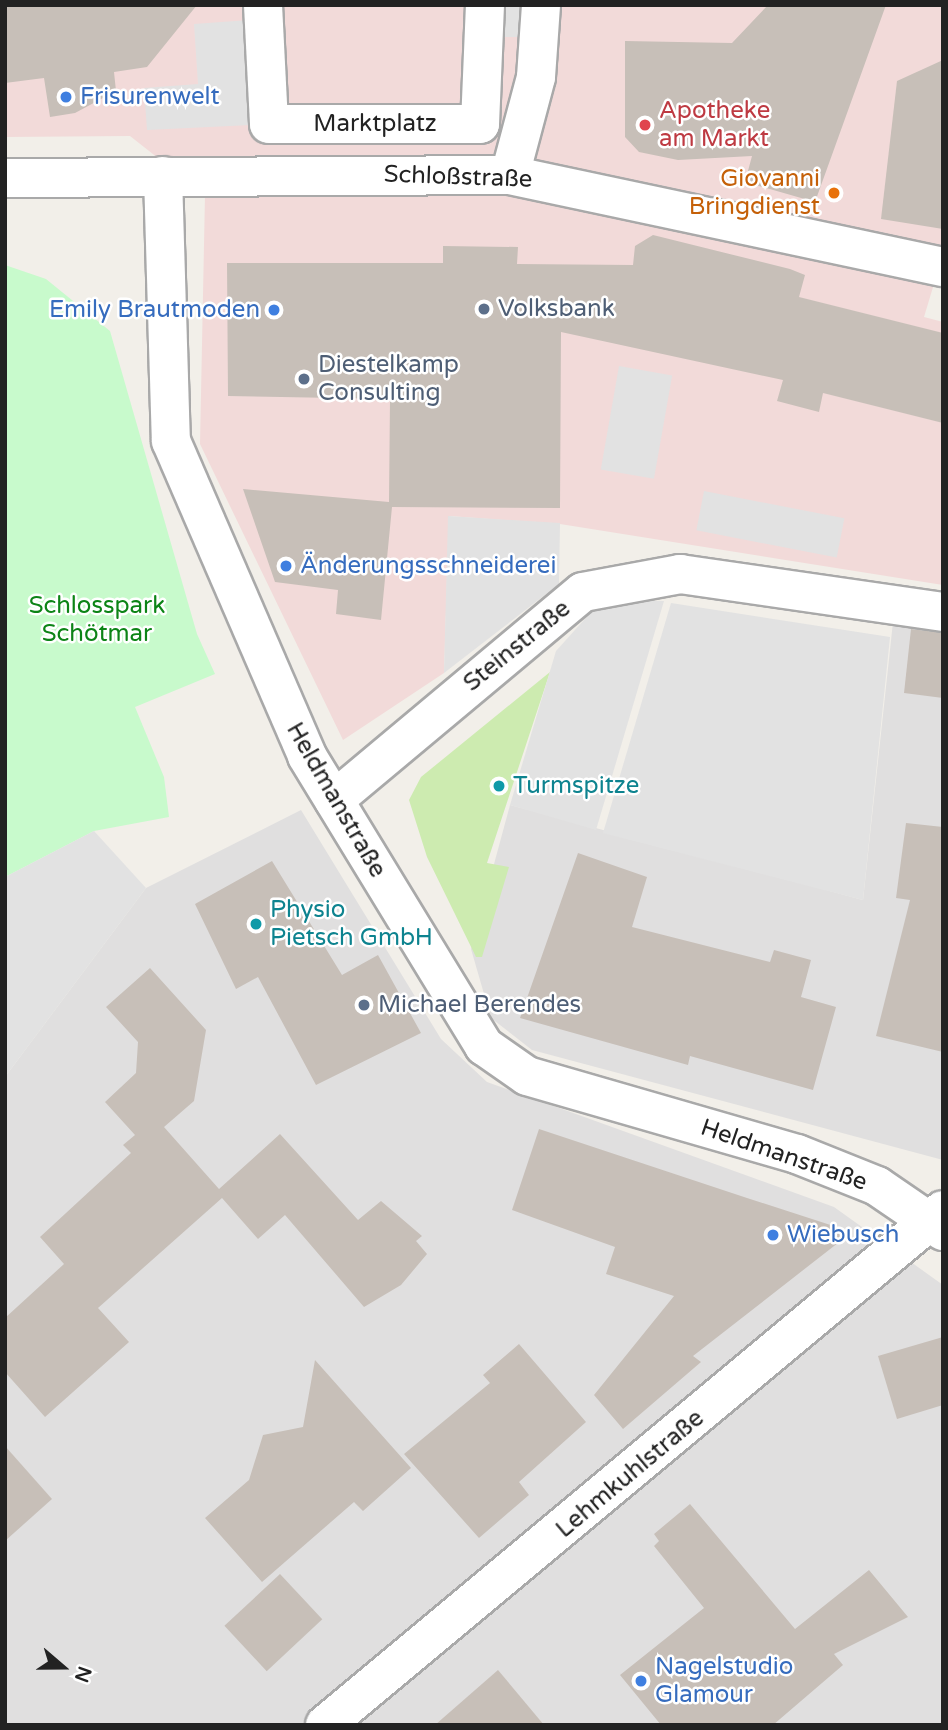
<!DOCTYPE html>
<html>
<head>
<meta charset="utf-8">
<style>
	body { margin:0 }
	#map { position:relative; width:948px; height:1730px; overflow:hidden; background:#f2efe9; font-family:"Varela Round",sans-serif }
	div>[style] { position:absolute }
	.residential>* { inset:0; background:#e0dfdf }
	.commercial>* { inset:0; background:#f2dad9 }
	.grass>* { inset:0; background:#cdebb0 }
	.park>* { inset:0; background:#c8facc }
	.parking>* { inset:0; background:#e2e2e2; transform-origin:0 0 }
	.building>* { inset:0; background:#c7bfb8; transform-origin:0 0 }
	.roads { filter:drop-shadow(2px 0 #a9a9a9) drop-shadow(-2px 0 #a9a9a9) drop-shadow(0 2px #a9a9a9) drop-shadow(0 -2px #a9a9a9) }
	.minor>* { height:38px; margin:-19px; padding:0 19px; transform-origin:19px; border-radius:19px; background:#fff }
	.dots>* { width:19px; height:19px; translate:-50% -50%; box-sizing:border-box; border:4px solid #fff; border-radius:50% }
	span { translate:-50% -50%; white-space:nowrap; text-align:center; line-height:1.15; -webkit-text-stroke:5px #fff; paint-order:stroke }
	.shop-label { font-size:24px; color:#366cbe }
	.left { translate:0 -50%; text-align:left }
	.right { translate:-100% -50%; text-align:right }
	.health-label { font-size:24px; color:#be3a42 }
	.street-label { font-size:24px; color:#222 }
	.food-label { font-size:24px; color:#c56008 }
	.service-label { font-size:24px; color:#4e5e75 }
	.park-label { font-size:24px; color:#0c8416 }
	.culture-label { font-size:24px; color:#0d838f }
	.frame { position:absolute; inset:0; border:7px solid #222; pointer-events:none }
	.north { position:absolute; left:28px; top:1632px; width:70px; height:70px; -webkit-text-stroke:5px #fff; paint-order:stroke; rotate:110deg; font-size:19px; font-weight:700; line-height:28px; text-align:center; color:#222 }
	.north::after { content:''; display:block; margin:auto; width:24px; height:32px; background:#222; clip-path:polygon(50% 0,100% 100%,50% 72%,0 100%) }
</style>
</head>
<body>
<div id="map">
	<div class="residential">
		<i style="clip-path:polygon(893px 622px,943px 628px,943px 1160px,532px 1050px,491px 1018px,471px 949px,510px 805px,863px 900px)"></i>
		<i style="clip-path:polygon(301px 810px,441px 1039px,487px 1082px,834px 1207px,943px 1285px,943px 1725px,5px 1725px,5px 1077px,146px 888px)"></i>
	</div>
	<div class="commercial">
		<i style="clip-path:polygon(5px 5px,943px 5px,943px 254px,924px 317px,943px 322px,943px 585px,560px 524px,449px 516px,444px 673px,343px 740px,200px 444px,205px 195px,130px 136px,5px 137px)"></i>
	</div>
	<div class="grass">
		<i style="clip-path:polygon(550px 672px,487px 863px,509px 867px,482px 957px,476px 957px,427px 857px,409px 800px,421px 777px)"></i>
	</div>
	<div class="park">
		<i style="clip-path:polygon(5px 265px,46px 279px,110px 331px,197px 634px,215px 674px,135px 707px,164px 777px,169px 817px,94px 831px,5px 877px)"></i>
	</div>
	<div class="parking">
		<i style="left:485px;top:5px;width:36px;height:32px"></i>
		<i style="clip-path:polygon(264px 19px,269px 124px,147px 130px,144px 88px,198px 84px,194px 24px)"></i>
		<i style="left:619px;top:366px;width:54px;height:105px;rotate:10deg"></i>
		<i style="left:704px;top:491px;width:143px;height:40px;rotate:11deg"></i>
		<i style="clip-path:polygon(448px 516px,560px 523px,559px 584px,444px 673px)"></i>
		<i style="clip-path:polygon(602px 600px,664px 601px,596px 830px,510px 805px,556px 651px)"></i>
		<i style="clip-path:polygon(671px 603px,890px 637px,863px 900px,603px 833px)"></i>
		<i style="clip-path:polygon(94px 831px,146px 888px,5px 1077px,5px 877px)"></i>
	</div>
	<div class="building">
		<i style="clip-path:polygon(5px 5px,197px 5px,147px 67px,114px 72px,116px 91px,75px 113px,50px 117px,44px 78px,5px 83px)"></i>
		<i style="clip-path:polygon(768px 5px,886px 5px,815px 202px,745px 182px,752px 156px,678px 160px,639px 152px,625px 137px,625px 41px,732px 43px)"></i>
		<i style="clip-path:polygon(943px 60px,943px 229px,881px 219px,897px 81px)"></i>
		<i style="clip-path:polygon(653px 235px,790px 269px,805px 275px,799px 297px,943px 333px,943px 423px,823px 393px,819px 412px,777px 401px,783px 380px,561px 332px,560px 508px,392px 507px,381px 620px,336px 614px,338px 590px,275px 582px,243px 489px,389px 502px,390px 399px,228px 396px,227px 263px,443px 263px,443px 246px,518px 247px,517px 264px,633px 265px,635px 246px)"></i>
		<i style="clip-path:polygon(911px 629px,943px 633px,943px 698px,904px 693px)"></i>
		<i style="clip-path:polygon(906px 823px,943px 827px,943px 1052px,876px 1036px,910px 900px,896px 898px)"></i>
		<i style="clip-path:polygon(578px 853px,647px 877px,632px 927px,770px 962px,774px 950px,811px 960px,801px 997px,836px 1007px,813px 1090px,690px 1056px,688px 1065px,520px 1018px)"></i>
		<i style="clip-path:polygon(272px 861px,342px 975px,378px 955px,421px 1033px,316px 1085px,258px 977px,236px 989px,195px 904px)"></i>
		<i style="clip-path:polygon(150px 968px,206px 1030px,194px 1101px,164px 1127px,219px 1189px,280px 1134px,358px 1220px,381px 1201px,422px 1236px,416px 1241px,427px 1254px,401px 1285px,364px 1307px,285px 1215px,258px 1239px,222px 1198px,98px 1308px,129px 1342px,45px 1417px,5px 1372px,5px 1318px,64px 1264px,40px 1237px,131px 1153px,123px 1145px,135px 1135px,105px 1102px,136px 1073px,138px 1042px,106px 1007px)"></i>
		<i style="clip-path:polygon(539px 1129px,747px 1198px,852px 1232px,693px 1356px,701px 1362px,623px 1429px,594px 1395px,674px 1296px,606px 1274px,615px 1247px,512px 1210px)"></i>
		<i style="clip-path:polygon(943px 1337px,943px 1405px,897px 1419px,878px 1356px)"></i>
		<i style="clip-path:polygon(519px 1344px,586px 1422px,519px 1482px,529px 1495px,479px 1538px,404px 1454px,490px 1383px,483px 1375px)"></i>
		<i style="clip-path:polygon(315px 1360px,411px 1468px,363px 1511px,354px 1502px,262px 1582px,205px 1518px,249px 1480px,263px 1435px,303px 1427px)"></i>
		<i style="clip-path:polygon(5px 1446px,52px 1499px,5px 1541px)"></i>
		<i style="clip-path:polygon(690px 1504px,795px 1629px,869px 1570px,908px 1617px,834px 1654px,843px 1665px,773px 1725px,661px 1725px,620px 1675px,704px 1608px,654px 1546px,659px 1541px,654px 1534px)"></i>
		<i style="left:280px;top:1574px;width:62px;height:76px;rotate:47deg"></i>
		<i style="clip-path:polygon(498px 1670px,544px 1725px,435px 1725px)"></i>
	</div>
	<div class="roads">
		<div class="minor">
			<i style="left:263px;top:5px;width:119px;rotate:87.1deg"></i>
			<i style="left:269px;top:124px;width:211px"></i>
			<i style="left:480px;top:124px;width:119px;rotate:-87.6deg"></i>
			<i style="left:510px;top:175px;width:101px;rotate:-75.1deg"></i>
			<i style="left:536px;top:77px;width:72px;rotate:-86deg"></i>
			<i style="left:163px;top:176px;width:265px;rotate:88.3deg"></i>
			<i style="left:171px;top:441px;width:343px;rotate:66.6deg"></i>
			<i style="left:307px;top:756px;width:340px;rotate:58.6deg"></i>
			<i style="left:484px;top:1046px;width:52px;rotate:34.9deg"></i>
			<i style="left:527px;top:1076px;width:281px;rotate:16.1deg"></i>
			<i style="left:797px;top:1154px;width:86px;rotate:21.8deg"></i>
			<i style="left:877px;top:1186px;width:80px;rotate:34.3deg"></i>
			<i style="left:5px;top:178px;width:505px;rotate:-0.34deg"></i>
			<i style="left:510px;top:175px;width:443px;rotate:12deg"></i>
			<i style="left:334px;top:800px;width:324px;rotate:-39.9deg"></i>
			<i style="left:583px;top:592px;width:99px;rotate:-10.5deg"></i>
			<i style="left:680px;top:574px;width:266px;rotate:8.2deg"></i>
			<i style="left:325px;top:1725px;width:804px;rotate:-39.81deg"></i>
		</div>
	</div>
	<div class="dots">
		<i style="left:66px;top:97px;background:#3f7fe0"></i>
		<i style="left:645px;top:125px;background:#e0444e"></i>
		<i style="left:834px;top:193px;background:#e8710a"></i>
		<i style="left:484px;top:309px;background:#5c6f8a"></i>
		<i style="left:274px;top:310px;background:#3f7fe0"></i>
		<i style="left:304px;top:379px;background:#5c6f8a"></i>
		<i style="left:286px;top:566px;background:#3f7fe0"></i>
		<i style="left:499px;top:786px;background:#0f9aa8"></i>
		<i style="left:256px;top:924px;background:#0f9aa8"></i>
		<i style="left:364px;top:1005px;background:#5c6f8a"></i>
		<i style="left:773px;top:1235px;background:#3f7fe0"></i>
		<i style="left:641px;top:1681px;background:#3f7fe0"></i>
	</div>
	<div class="shop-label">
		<span class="left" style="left:80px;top:97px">Frisurenwelt</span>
		<span class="right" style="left:260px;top:310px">Emily Brautmoden</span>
		<span class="left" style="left:300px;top:566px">Änderungsschneiderei</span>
		<span class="left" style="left:787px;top:1235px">Wiebusch</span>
		<span class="left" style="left:655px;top:1681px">Nagelstudio<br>Glamour</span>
	</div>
	<div class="health-label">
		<span class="left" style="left:659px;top:125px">Apotheke<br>am Markt</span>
	</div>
	<div class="street-label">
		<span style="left:375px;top:124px">Marktplatz</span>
		<span style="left:458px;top:177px;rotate:2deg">Schloßstraße</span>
		<span style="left:517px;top:646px;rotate:-39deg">Steinstraße</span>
		<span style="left:336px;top:800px;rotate:60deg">Heldmanstraße</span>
		<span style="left:784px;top:1155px;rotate:19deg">Heldmanstraße</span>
		<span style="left:630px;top:1474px;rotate:-40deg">Lehmkuhlstraße</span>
	</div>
	<div class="food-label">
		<span class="right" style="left:820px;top:193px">Giovanni<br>Bringdienst</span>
	</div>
	<div class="service-label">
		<span class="left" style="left:498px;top:309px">Volksbank</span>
		<span class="left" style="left:318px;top:379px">Diestelkamp<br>Consulting</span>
		<span class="left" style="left:378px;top:1005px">Michael Berendes</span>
	</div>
	<div class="park-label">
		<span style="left:97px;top:620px">Schlosspark<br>Schötmar</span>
	</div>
	<div class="culture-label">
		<span class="left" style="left:513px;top:786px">Turmspitze</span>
		<span class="left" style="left:270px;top:924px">Physio<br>Pietsch GmbH</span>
	</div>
	<div class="frame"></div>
	<div class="north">N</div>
</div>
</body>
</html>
